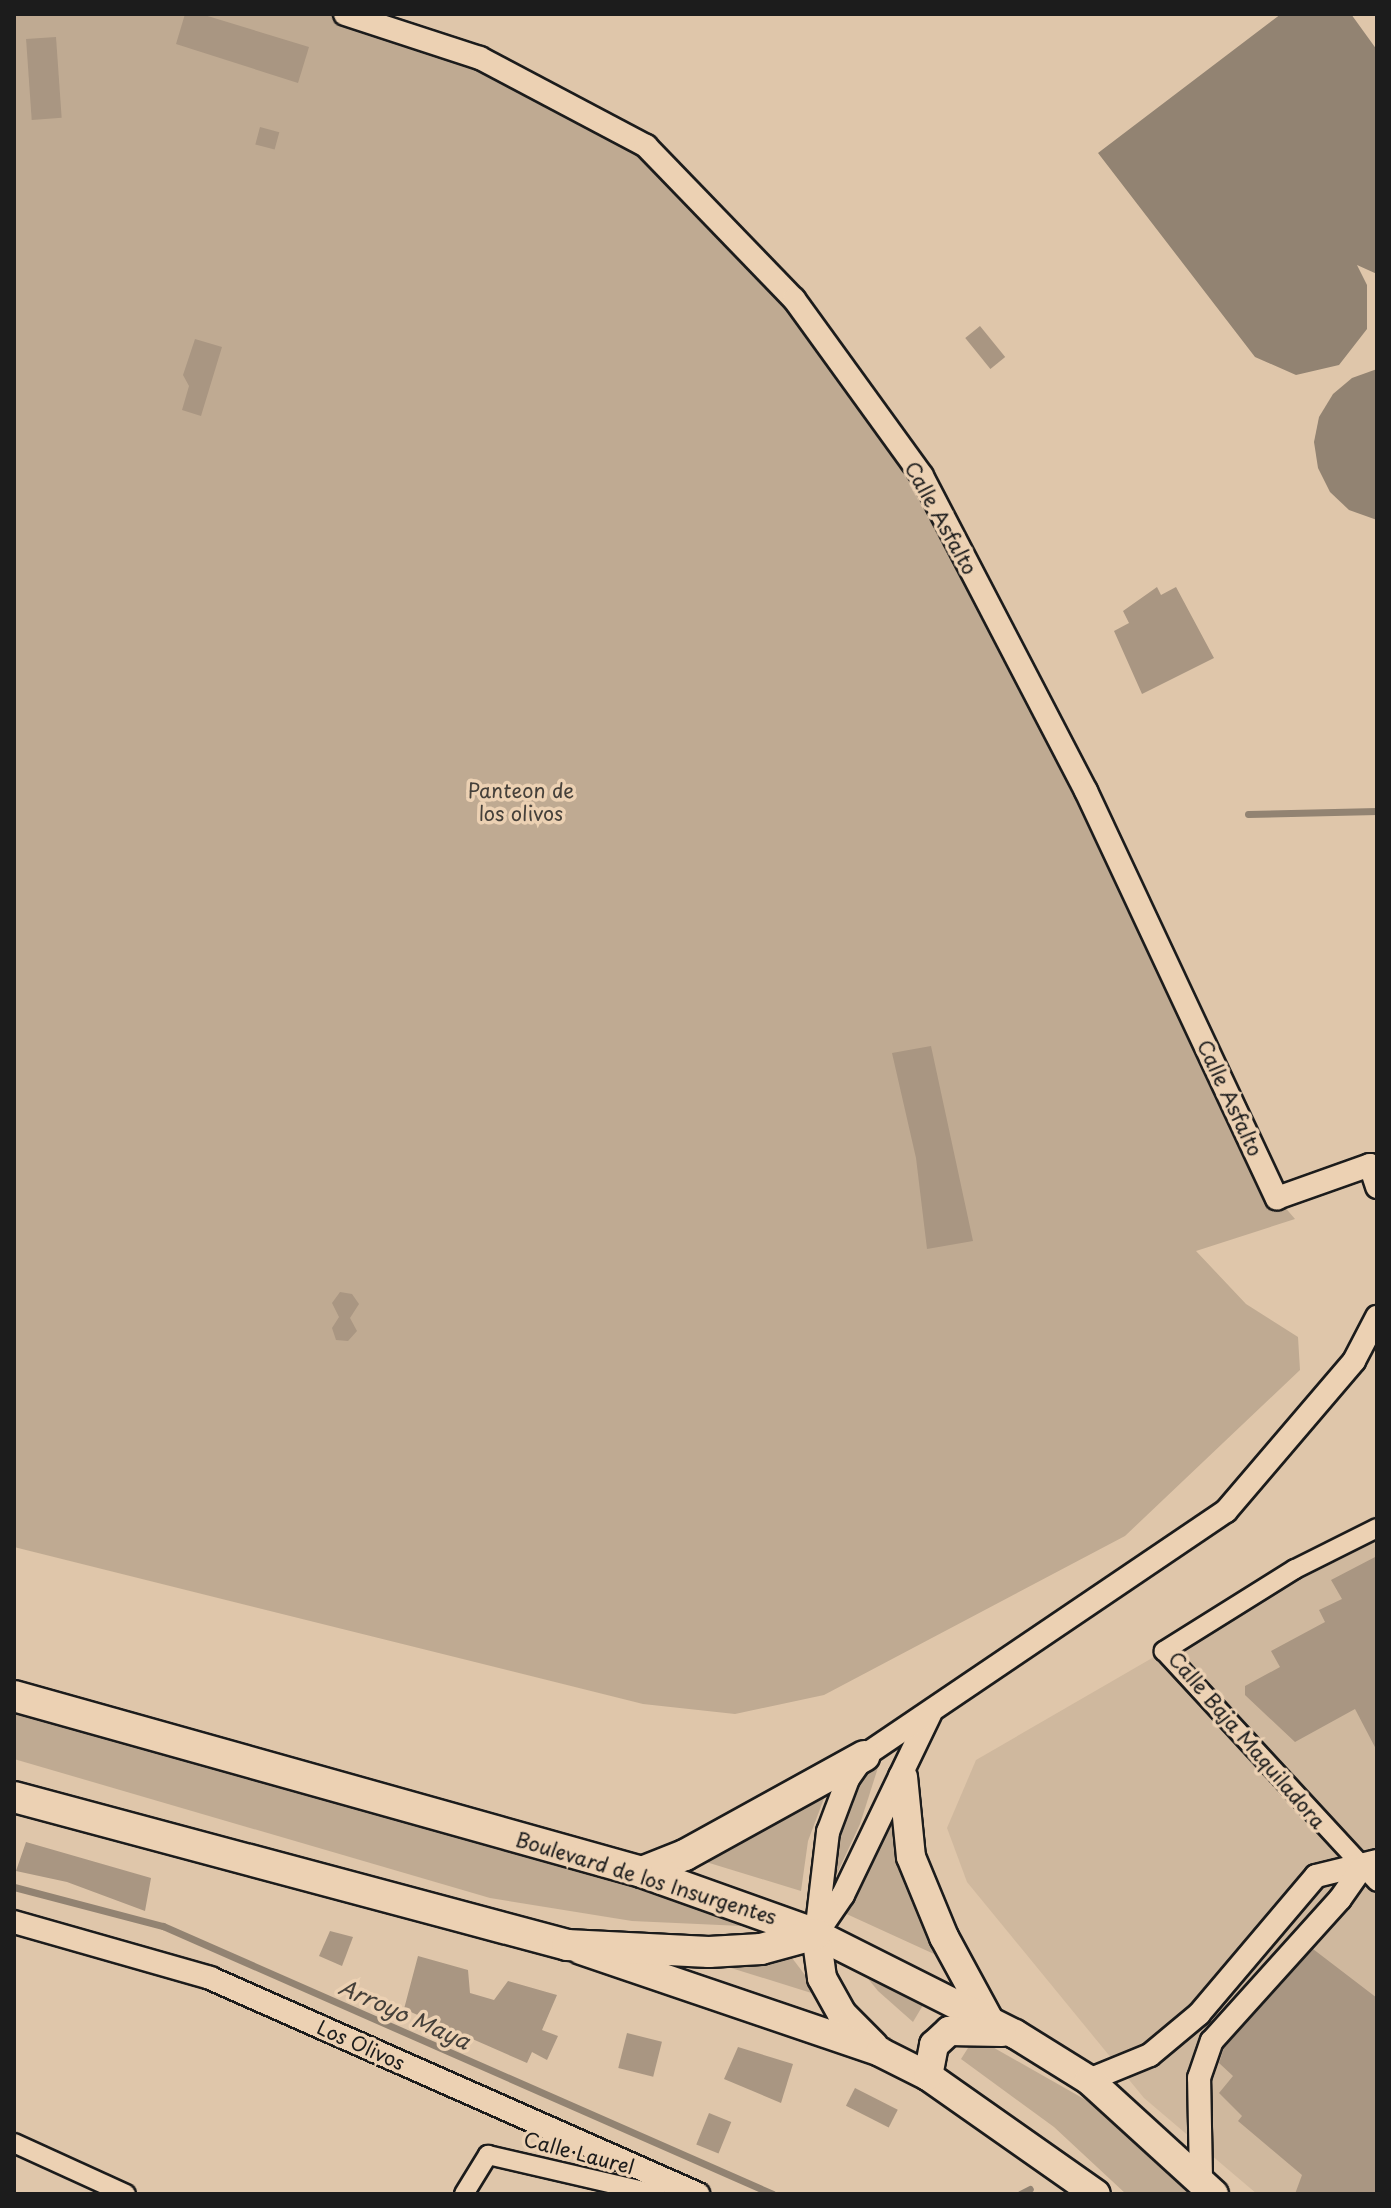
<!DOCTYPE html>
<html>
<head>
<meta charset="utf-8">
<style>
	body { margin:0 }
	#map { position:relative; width:1391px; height:2208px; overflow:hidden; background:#dfc6aa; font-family:"Playpen Sans",sans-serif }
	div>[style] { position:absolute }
	.built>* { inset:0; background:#cfb89e }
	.green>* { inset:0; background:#bfaa92 }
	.water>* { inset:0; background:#928372 }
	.stream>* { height:7px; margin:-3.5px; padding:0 3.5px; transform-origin:3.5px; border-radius:3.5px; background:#928372 }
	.building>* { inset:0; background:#a99682; transform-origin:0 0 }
	.roads { filter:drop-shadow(2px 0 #1c1c1c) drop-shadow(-2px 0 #1c1c1c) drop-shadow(0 2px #1c1c1c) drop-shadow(0 -2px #1c1c1c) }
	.minor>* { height:18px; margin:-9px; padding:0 9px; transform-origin:9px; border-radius:9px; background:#ecd1b3 }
	.tertiary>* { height:22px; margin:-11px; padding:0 11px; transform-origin:11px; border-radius:11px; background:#ecd1b3 }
	.primary>* { height:28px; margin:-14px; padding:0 14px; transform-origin:14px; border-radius:14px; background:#ecd1b3 }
	.trunk>* { height:30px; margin:-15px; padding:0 15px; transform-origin:15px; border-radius:15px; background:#ecd1b3 }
	span { translate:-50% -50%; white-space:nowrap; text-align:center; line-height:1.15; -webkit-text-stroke:7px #ecd1b3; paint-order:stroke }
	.street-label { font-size:20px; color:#1c1c1c }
	.park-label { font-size:20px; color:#45403a }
	.water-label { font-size:22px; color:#45403a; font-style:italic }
	.frame { position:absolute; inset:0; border:16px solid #1c1c1c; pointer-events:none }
</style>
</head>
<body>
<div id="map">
	<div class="built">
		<i style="clip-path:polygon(1377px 1528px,1377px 2194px,1257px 2194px,1144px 2098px,967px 1882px,947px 1828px,976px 1760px)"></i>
	</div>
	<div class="green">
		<i style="clip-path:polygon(14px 14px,345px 14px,480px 58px,646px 146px,794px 299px,922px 476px,1277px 1198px,1295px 1219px,1196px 1251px,1246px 1304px,1298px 1337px,1300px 1370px,1125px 1536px,824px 1695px,735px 1714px,643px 1704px,14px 1547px)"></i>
		<i style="clip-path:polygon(14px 1711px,728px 1915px,743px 1921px,742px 1926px,632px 1921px,490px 1898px,14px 1759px)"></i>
		<i style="clip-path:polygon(882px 1755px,860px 1824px,828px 1893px,841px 1810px)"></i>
		<i style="clip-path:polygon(826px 1793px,808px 1841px,801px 1891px,693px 1858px)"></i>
		<i style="clip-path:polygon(890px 1817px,906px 1876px,945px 1959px,840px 1911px)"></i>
		<i style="clip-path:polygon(789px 1954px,821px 1996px,699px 1958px)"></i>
		<i style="clip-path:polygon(856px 1964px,926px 2000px,913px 2022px,878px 1991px)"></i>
		<i style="clip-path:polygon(975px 2037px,1100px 2108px,1199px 2194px,1126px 2194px,1054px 2127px,961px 2059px)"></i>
	</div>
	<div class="water">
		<i style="clip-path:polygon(1281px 14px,1351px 14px,1377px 50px,1377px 274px,1357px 265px,1367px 285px,1367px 329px,1339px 365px,1296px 375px,1255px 357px,1098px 153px)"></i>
		<i style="clip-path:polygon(1377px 369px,1377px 520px,1349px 510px,1330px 492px,1318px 468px,1314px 442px,1319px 417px,1333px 394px,1352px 378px)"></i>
	</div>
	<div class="stream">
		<i style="left:1248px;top:814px;width:129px;rotate:-1.3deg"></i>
		<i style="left:14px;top:1887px;width:154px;rotate:14.7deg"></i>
		<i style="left:163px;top:1926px;width:666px;rotate:23.72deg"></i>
		<i style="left:1020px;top:2194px;width:11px;rotate:-27deg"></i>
	</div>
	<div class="building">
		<i style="clip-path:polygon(185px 14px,201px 14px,309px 47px,298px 83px,176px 44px)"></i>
		<i style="left:56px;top:37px;width:81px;height:30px;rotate:86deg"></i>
		<i style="left:260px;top:127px;width:20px;height:18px;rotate:15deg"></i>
		<i style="left:980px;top:326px;width:40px;height:19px;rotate:51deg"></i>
		<i style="clip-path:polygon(195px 339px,222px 347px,201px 416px,182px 410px,189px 386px,183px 375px)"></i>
		<i style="clip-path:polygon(1157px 587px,1161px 595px,1176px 587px,1214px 658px,1142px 694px,1114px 631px,1129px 623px,1123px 611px)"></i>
		<i style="clip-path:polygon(931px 1046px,973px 1241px,927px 1249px,916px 1158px,892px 1053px)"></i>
		<i style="clip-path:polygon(340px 1292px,352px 1294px,359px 1304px,350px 1318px,357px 1331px,348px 1341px,336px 1340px,332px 1328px,339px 1317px,332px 1303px)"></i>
		<i style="clip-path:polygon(1377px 1556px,1377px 1751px,1355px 1709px,1295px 1742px,1245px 1695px,1245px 1686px,1280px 1667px,1271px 1651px,1325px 1622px,1319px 1610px,1342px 1599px,1331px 1580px)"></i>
		<i style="clip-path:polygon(26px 1842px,151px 1878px,145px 1911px,67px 1882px,16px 1871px)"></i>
		<i style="clip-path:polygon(330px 1931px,353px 1937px,342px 1966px,319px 1956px)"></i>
		<i style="clip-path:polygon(1313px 1949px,1377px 1998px,1377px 2194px,1295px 2194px,1302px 2175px,1238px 2121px,1242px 2116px,1219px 2093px,1233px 2076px,1219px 2063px,1224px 2048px)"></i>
		<i style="clip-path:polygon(418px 1956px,468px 1970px,470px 1993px,494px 2000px,508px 1981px,557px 1995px,542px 2030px,558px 2036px,547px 2060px,532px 2052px,527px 2063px,404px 2009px)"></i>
		<i style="left:627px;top:2033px;width:36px;height:36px;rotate:14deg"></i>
		<i style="clip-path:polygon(738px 2047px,793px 2064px,781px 2103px,724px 2079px)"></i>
		<i style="left:855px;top:2088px;width:48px;height:20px;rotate:27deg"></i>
		<i style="left:709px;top:2113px;width:24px;height:34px;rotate:22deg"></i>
	</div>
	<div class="roads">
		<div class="minor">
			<i style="left:1377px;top:1528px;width:92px;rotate:153.4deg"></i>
			<i style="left:1295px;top:1569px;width:155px;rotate:148deg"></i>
			<i style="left:1164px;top:1651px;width:314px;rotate:47.3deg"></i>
			<i style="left:14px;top:2143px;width:123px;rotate:24.5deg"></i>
			<i style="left:464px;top:2194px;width:46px;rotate:-58.4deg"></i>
			<i style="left:488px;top:2155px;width:173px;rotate:13deg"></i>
		</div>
		<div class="tertiary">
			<i style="left:345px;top:14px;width:142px;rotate:18.1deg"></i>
			<i style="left:480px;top:58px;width:188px;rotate:27.9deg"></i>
			<i style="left:646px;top:146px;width:213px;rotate:46deg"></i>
			<i style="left:794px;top:299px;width:218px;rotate:54.1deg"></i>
			<i style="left:922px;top:476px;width:355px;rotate:62.5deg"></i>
			<i style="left:1086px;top:791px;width:450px;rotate:64.9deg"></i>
			<i style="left:1277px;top:1198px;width:99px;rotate:-19.5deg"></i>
			<i style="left:1370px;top:1165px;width:23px;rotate:72deg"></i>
			<i style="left:14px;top:1922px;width:204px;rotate:15.9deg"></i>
			<i style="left:210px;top:1978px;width:534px;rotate:23.88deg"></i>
			<i style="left:817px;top:1933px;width:46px;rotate:-55.6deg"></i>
			<i style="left:843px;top:1895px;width:201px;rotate:-64.3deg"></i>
			<i style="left:816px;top:1934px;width:103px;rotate:-83.3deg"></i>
			<i style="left:828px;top:1832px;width:57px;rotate:-69.3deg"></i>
			<i style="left:848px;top:1779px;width:28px;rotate:-55deg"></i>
			<i style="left:864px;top:1756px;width:437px;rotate:-34.1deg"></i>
			<i style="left:1226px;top:1511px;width:197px;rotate:-49.5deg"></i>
			<i style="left:1354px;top:1361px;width:50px;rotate:-62.4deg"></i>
			<i style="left:1089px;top:2080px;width:66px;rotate:-22.3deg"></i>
			<i style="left:1150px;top:2055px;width:64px;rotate:-39.9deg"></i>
			<i style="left:1199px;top:2014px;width:181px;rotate:-49.7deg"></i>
			<i style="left:1316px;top:1876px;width:63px;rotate:-13.8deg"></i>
			<i style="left:1201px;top:2179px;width:101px;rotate:-91.1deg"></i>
			<i style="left:1199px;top:2078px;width:39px;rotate:-71deg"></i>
			<i style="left:1212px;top:2041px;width:191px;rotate:-48deg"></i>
			<i style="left:1340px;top:1899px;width:38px;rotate:-55deg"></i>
		</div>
		<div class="primary">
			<i style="left:903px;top:1777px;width:80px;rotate:84.3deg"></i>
			<i style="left:911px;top:1857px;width:87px;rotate:67.6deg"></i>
			<i style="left:944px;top:1937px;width:94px;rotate:61.5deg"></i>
			<i style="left:816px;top:1934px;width:223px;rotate:26.7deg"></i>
			<i style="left:1015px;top:2034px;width:87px;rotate:31.9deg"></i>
			<i style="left:1089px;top:2080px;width:169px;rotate:42.4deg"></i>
			<i style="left:816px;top:1934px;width:44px;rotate:82.2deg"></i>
			<i style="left:822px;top:1978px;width:41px;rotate:60.9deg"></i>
			<i style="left:842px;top:2014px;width:45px;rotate:45deg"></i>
			<i style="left:581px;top:1950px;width:316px;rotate:18.8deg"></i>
			<i style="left:880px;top:2052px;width:54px;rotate:26.6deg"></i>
			<i style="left:928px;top:2076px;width:205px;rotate:35.1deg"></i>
			<i style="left:928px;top:2076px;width:32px;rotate:-79deg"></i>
			<i style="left:934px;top:2045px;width:21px;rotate:-43deg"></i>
			<i style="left:949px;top:2031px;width:53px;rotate:1.1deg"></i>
		</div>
		<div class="trunk">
			<i style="left:14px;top:1696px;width:652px;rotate:15.66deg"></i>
			<i style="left:642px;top:1872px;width:185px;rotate:19.6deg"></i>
			<i style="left:14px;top:1797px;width:572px;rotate:14.98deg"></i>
			<i style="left:567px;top:1945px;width:142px;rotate:2.8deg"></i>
			<i style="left:709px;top:1952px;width:52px;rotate:-3.3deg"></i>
			<i style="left:761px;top:1949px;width:57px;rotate:-15.3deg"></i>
			<i style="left:642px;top:1872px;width:46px;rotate:-21.6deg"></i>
			<i style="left:685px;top:1855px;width:205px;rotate:-28.9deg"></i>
		</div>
	</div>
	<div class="street-label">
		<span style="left:941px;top:518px;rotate:61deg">Calle Asfalto</span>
		<span style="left:1230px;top:1098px;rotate:65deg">Calle Asfalto</span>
		<span style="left:1247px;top:1740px;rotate:49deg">Calle Baja Maquiladora</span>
		<span style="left:646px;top:1878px;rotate:17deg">Boulevard de los Insurgentes</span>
		<span style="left:361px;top:2045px;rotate:24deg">Los Olivos</span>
		<span style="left:579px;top:2153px;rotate:15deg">Calle Laurel</span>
	</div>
	<div class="park-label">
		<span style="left:521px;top:802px">Panteon de<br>los olivos</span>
	</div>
	<div class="water-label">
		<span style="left:405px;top:2013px;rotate:24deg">Arroyo Maya</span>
	</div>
	<div class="frame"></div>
</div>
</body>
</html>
